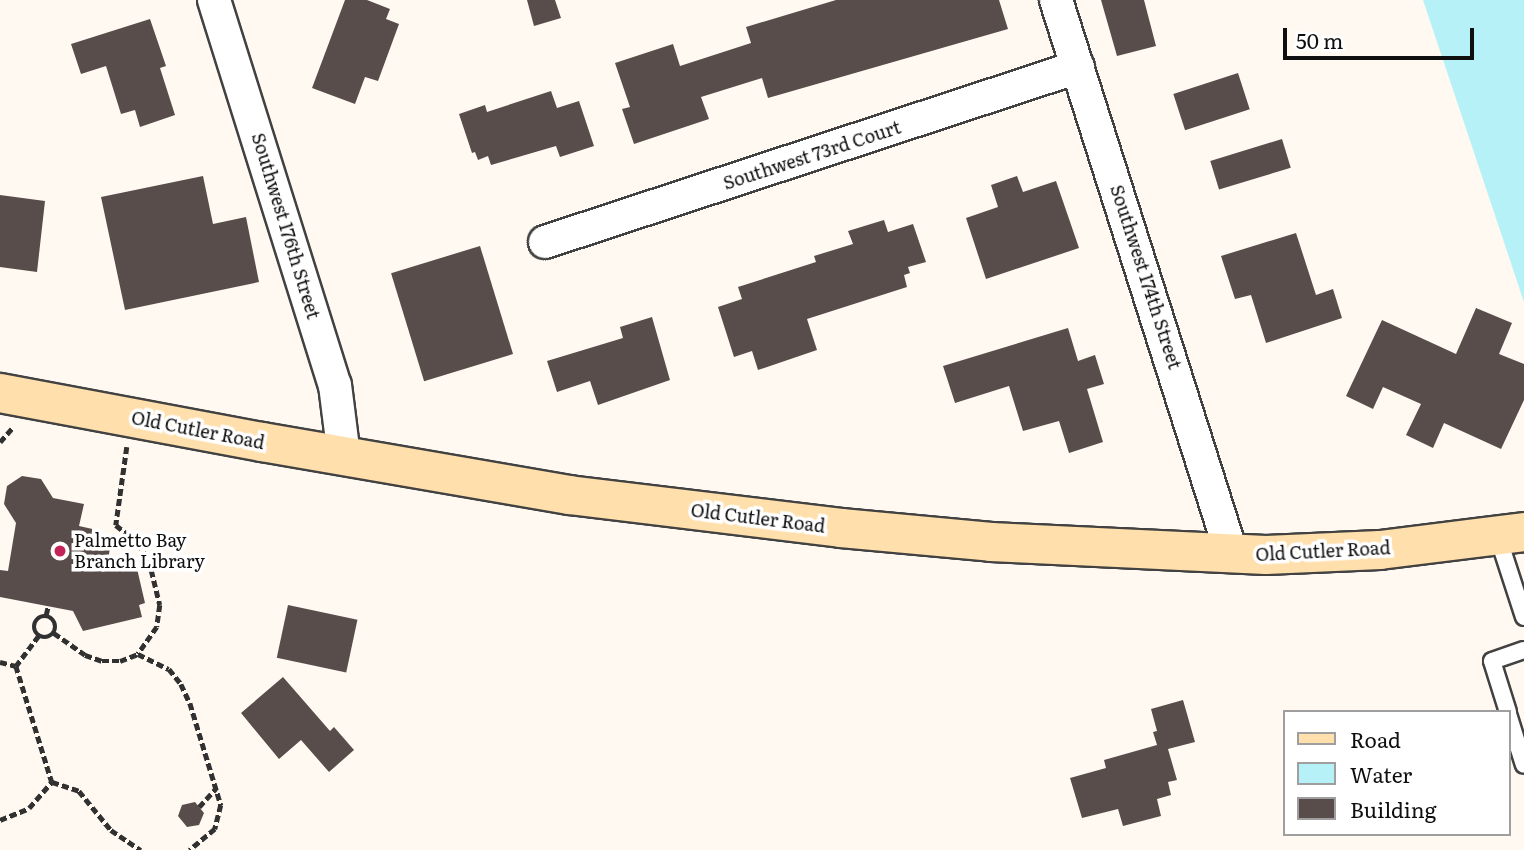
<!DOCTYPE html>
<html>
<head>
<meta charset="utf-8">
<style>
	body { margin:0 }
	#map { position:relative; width:1524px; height:850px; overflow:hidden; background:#fff9f1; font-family:Literata,serif }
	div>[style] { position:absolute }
	.water>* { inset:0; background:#b5f1f7 }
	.building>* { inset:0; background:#584d4b; transform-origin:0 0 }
	.path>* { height:4.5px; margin-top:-2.25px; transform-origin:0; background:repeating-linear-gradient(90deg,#313131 0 7px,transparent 0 10.5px) }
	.path>.ring { margin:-2.25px; padding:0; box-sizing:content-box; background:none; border:4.5px solid #313131; border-radius:50% }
	.roads { filter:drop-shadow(2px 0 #424242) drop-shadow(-2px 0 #424242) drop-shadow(0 2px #424242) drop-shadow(0 -2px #424242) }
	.lane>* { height:16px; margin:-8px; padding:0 8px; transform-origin:8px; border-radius:8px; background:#fff }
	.street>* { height:32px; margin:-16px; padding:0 16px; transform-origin:16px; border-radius:16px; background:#fff }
	.secondary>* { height:38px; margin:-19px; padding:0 19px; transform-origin:19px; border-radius:19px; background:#ffdfac }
	.dots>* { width:19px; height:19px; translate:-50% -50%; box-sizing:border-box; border:4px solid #fff; border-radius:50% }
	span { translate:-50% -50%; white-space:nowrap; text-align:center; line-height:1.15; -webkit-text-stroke:7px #fff; paint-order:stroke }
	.street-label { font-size:18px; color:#0f0f0f }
	.poi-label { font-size:18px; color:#0f0f0f }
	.left { translate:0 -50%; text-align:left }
	.legend { position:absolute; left:1283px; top:710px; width:228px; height:126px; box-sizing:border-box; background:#fff; border:2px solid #9f9f9f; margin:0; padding:9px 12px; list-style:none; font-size:21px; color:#0f0f0f }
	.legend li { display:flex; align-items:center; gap:14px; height:35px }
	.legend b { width:35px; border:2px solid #9f9f9f }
	.scale { position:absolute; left:1283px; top:28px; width:191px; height:32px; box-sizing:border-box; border:4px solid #0f0f0f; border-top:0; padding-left:9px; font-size:21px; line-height:24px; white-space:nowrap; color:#0f0f0f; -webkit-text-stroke:5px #fff; paint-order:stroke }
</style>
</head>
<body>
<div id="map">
	<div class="water">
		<i style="clip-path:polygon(1423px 0,1524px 0,1524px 302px)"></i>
	</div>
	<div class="building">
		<i style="clip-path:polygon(345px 0,367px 0,390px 9px,386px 19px,399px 24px,378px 81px,365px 77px,355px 104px,312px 88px)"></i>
		<i style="clip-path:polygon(527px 0,555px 0,561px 18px,534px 26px)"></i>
		<i style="clip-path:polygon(836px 0,999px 0,1008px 29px,768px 98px,762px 78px,701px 97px,709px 119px,634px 144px,622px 109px,630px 107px,615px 63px,673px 44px,680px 66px,751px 43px,746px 27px)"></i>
		<i style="clip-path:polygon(1101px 0,1144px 0,1156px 46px,1117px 56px)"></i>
		<i style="clip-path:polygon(150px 19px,166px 66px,160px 68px,175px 115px,140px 127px,135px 110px,121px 114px,106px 66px,81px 74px,71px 44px)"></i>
		<i style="left:1238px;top:73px;width:38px;height:68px;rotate:72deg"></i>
		<i style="clip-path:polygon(551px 91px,557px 108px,579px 101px,594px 146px,560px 157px,556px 146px,491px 165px,488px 156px,478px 160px,475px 152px,472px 153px,459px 114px,485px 105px,487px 112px)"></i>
		<i style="left:1282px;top:139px;width:30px;height:75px;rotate:73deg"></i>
		<i style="clip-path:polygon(203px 176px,213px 224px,246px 217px,259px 282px,125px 310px,101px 197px)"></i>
		<i style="clip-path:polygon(1017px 176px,1023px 192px,1056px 181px,1079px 248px,986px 279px,966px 218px,998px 207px,991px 185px)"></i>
		<i style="clip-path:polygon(0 195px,45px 201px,37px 272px,0 267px)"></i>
		<i style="clip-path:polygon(884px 220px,888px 232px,913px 224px,926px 262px,908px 267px,910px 273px,904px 275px,907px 287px,807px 319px,817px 350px,758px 370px,752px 351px,734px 357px,718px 307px,742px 299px,738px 287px,816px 262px,814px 256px,853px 244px,848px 231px)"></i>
		<i style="clip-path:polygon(1296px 233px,1316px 295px,1333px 289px,1342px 318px,1266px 343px,1251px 295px,1235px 299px,1221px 256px)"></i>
		<i style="left:480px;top:246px;width:113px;height:93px;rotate:73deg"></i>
		<i style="clip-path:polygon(1476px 308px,1512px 323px,1499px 354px,1524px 364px,1524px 400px,1501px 449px,1444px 423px,1433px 448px,1406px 435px,1421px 404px,1383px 387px,1373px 409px,1346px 396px,1382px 320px,1456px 354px)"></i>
		<i style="clip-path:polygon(652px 317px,670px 380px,598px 405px,590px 381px,557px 392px,547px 361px,623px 338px,620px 327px)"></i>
		<i style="clip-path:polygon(1068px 328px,1078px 361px,1095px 355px,1104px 384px,1087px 389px,1103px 442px,1069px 453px,1059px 421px,1023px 431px,1009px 386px,955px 403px,943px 366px)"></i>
		<i style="clip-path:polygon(22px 476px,41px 479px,53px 498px,84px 504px,79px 526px,97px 530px,95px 539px,111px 542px,107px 566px,135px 560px,145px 603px,139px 605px,142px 617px,83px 631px,73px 611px,0 597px,0 570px,8px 571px,16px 523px,4px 504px,7px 486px)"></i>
		<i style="left:288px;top:605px;width:71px;height:54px;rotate:12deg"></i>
		<i style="clip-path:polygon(283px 677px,330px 731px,334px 727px,354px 750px,329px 772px,301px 740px,279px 759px,241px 713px)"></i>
		<i style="clip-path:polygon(1183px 700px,1195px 742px,1168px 749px,1177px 780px,1168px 782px,1171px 795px,1157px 799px,1161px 816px,1123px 826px,1118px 809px,1082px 818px,1070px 778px,1106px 768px,1104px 760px,1157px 745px,1153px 732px,1157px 731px,1151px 709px)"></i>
		<i style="clip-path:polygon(195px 802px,204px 813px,199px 825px,187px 827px,178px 816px,182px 805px)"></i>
	</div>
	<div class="path">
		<i style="left:0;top:442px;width:18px;rotate:-49deg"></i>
		<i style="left:127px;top:447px;width:79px;rotate:98deg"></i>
		<i style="left:116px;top:525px;width:28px;rotate:39deg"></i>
		<i style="left:138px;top:543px;width:20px;rotate:57deg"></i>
		<i style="left:149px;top:560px;width:46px;rotate:76.3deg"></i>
		<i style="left:160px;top:605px;width:22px;rotate:98deg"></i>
		<i style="left:157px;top:627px;width:33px;rotate:125deg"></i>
		<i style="left:138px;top:654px;width:34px;rotate:26deg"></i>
		<i style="left:169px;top:669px;width:19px;rotate:51deg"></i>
		<i style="left:181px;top:684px;width:21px;rotate:65deg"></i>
		<i style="left:190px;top:703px;width:107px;rotate:73.1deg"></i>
		<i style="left:221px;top:805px;width:25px;rotate:104deg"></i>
		<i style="left:215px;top:829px;width:33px;rotate:140deg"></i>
		<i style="left:46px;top:615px;width:9px;rotate:-77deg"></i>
		<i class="ring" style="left:34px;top:616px;width:17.5px;height:17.5px"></i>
		<i style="left:54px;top:633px;width:38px;rotate:35deg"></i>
		<i style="left:85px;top:655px;width:18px;rotate:19deg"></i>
		<i style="left:102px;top:661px;width:18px"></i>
		<i style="left:120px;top:661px;width:19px;rotate:-21deg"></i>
		<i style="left:39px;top:636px;width:38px;rotate:127deg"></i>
		<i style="left:16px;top:666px;width:121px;rotate:72.8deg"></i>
		<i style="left:52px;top:782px;width:28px;rotate:18deg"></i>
		<i style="left:79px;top:791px;width:50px;rotate:50.6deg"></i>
		<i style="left:111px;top:830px;width:36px;rotate:34deg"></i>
		<i style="left:0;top:662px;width:16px;rotate:14deg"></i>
		<i style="left:199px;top:807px;width:25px;rotate:-48deg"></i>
		<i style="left:0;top:820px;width:31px;rotate:-22deg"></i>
		<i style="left:29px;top:808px;width:35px;rotate:-49deg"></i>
	</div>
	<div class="roads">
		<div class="lane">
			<i style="left:1498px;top:537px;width:84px;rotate:72deg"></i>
			<i style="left:1508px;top:712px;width:53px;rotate:-107.4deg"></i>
			<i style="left:1492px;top:661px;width:34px;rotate:-19deg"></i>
			<i style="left:1508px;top:714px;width:53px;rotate:72.6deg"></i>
		</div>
		<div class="street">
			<i style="left:214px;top:0;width:404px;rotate:72.6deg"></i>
			<i style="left:335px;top:385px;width:72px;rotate:82.8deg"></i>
			<i style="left:1056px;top:0;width:582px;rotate:72.41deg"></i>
			<i style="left:545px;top:242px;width:561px;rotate:-18.18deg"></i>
		</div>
		<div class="secondary">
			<i style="left:0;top:393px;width:267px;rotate:10.6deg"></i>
			<i style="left:262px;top:442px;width:312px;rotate:9.8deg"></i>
			<i style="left:569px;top:495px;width:274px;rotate:6.9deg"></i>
			<i style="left:841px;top:528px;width:151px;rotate:5.3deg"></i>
			<i style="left:991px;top:542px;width:275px;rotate:2.7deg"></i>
			<i style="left:1266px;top:555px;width:114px;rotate:-2.5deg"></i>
			<i style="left:1380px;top:550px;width:145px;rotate:-7.1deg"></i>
		</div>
	</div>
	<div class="dots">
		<i style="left:60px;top:551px;background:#c32458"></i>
	</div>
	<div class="street-label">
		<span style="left:812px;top:155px;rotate:-18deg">Southwest 73rd Court</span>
		<span style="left:286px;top:226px;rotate:73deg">Southwest 176th Street</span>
		<span style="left:1146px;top:277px;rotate:72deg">Southwest 174th Street</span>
		<span style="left:198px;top:430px;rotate:11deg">Old Cutler Road</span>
		<span style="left:758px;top:518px;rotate:7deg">Old Cutler Road</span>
		<span style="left:1323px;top:551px;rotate:-3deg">Old Cutler Road</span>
	</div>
	<div class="poi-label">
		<span class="left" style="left:74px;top:551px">Palmetto Bay<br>Branch Library</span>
	</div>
	<ul class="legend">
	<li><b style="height:9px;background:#ffdfac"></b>Road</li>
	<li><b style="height:19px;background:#b5f1f7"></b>Water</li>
	<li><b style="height:19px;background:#584d4b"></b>Building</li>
	</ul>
	<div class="scale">50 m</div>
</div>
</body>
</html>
